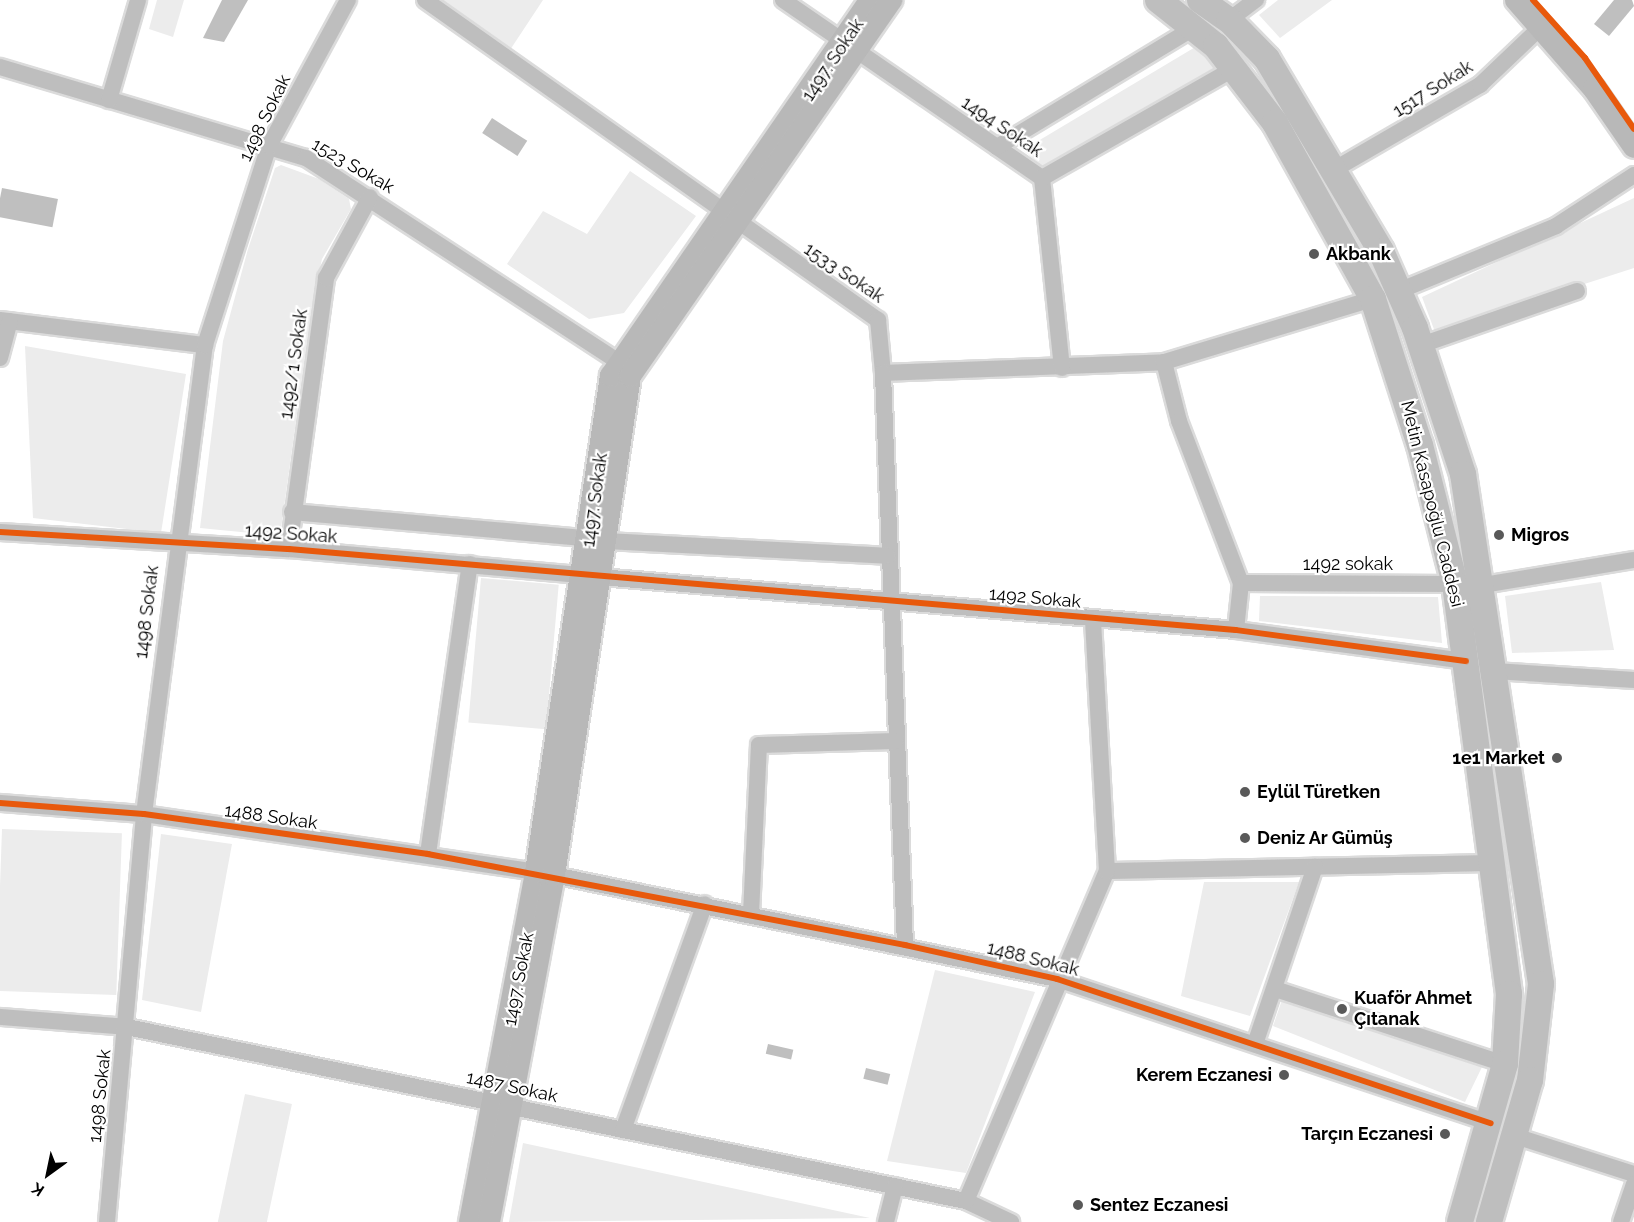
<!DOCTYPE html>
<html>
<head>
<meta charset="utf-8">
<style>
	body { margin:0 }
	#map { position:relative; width:1634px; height:1222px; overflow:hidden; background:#fff; font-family:Raleway,sans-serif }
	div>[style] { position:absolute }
	.green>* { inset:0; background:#ececec; transform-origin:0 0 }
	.water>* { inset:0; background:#bfbfbf; transform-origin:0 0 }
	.roads { filter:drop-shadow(2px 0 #dbdbdb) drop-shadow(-2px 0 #dbdbdb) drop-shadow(0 2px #dbdbdb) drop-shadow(0 -2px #dbdbdb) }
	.street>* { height:16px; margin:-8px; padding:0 8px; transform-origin:8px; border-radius:8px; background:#bebebe }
	.secondary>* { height:22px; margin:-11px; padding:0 11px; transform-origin:11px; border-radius:11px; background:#b8b8b8 }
	.primary>* { height:26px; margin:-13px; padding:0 13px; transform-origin:13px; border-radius:13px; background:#bebebe }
	.cycleway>* { height:6px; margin:-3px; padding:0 3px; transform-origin:3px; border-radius:3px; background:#e8590c }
	.dots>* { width:16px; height:16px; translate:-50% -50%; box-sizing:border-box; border:3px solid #fff; border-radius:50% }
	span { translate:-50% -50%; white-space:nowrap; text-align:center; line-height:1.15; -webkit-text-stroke:4.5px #fff; paint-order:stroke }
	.street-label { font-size:18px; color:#000 }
	.poi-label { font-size:18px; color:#000; font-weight:700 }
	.left { translate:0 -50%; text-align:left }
	.right { translate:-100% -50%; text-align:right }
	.north { position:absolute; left:18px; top:1144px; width:60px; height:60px; -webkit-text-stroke:4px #fff; paint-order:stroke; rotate:213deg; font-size:16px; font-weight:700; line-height:24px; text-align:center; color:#000 }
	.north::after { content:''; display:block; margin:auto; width:21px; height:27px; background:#000; clip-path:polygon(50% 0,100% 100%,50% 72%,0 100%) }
</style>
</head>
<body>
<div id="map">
	<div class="green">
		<i style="clip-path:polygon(157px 0,184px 0,173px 37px,149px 29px)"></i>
		<i style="clip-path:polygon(440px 0,543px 0,510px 50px)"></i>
		<i style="clip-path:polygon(1278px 0,1332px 0,1280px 38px,1259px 15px)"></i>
		<i style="clip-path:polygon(1197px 46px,1216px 70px,1044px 169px,1023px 150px)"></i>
		<i style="clip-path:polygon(281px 165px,319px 179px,349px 199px,351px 209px,322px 259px,312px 306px,280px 536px,200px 528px,223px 341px,248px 249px,275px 168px)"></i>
		<i style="clip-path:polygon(630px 171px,696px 216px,624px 313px,589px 319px,507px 264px,543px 211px,587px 234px)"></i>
		<i style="clip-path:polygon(1634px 198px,1634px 268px,1435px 332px,1422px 297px)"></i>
		<i style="clip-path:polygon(25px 346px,186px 374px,161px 533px,33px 518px)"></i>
		<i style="left:481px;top:578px;width:78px;height:145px;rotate:5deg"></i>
		<i style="clip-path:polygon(1601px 582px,1614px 650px,1512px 653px,1505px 596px)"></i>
		<i style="clip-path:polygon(1260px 596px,1438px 597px,1442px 643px,1259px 621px)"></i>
		<i style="left:2px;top:829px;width:120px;height:162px;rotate:2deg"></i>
		<i style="clip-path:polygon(161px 834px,232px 844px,201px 1012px,142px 1000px)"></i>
		<i style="clip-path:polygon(1204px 882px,1299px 882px,1250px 1016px,1181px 996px)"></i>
		<i style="clip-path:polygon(935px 970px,1035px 992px,966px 1173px,887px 1161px)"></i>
		<i style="clip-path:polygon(1282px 1000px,1482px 1067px,1465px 1102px,1273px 1026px)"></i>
		<i style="left:245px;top:1094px;width:48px;height:131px;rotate:12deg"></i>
		<i style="clip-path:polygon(523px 1143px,870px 1218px,509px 1222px)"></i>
	</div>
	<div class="water">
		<i style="clip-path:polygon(222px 0,248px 0,224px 42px,203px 38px)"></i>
		<i style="clip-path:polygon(1614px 0,1632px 0,1634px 6px,1609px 36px,1594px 24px)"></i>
		<i style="left:492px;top:118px;width:42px;height:18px;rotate:33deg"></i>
		<i style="left:2px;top:188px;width:57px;height:29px;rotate:11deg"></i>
		<i style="left:768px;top:1044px;width:26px;height:10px;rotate:13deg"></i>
		<i style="left:866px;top:1068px;width:25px;height:11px;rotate:14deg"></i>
	</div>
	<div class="roads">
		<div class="street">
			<i style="left:425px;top:0;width:555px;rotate:35.24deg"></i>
			<i style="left:878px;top:320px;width:53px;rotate:84.6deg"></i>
			<i style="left:883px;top:373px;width:281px;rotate:-2.2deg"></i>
			<i style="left:1164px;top:362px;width:218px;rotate:-16.8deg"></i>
			<i style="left:783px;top:0;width:314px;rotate:34.5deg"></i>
			<i style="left:1042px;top:178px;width:191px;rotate:84deg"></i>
			<i style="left:1229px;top:20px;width:34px;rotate:-37deg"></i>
			<i style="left:0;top:67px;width:319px;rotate:16.6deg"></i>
			<i style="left:306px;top:158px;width:371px;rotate:33.1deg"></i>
			<i style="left:109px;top:100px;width:104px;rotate:-73.8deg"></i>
			<i style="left:997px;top:147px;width:232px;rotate:-31.2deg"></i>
			<i style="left:1335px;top:169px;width:168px;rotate:-30.1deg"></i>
			<i style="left:1480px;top:85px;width:84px;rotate:-43.6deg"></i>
			<i style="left:1042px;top:178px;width:222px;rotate:-29.7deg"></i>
			<i style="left:1401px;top:290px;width:168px;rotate:-22.4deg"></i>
			<i style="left:1556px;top:226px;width:93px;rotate:-33.2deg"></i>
			<i style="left:0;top:320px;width:207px;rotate:7deg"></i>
			<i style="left:1421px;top:345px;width:165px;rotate:-19.1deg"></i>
			<i style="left:0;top:358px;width:38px;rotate:-75deg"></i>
			<i style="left:1164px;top:362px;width:61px;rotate:75.7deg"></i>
			<i style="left:1179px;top:421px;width:173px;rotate:69.1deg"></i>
			<i style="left:1241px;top:583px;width:47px;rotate:96.1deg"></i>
			<i style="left:883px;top:373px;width:572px;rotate:87.8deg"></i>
			<i style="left:292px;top:512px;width:292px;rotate:5.1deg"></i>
			<i style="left:0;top:532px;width:289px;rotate:3.4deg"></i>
			<i style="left:289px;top:549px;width:292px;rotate:5.1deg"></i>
			<i style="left:605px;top:541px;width:283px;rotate:3deg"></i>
			<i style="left:289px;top:549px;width:274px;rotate:-82.2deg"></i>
			<i style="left:326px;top:278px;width:92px;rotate:-61.5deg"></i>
			<i style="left:600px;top:577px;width:638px;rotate:4.76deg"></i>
			<i style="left:1236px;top:630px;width:232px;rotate:7.7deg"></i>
			<i style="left:1241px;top:583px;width:214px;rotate:0.3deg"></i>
			<i style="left:1483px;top:585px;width:153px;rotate:-9.4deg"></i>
			<i style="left:1495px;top:671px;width:139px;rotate:3.7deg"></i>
			<i style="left:0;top:803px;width:144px;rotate:4.4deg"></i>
			<i style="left:144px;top:814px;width:396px;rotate:8.4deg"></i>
			<i style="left:428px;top:854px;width:293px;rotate:-81.8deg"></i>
			<i style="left:1107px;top:871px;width:387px;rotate:-1.2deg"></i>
			<i style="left:554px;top:875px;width:514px;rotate:11.68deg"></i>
			<i style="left:1057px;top:979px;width:457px;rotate:18.4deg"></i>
			<i style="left:751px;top:914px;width:169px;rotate:-87.3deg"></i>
			<i style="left:759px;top:745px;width:137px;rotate:-1.7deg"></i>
			<i style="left:1275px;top:989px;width:242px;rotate:18.1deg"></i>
			<i style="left:0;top:1017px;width:127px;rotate:4.5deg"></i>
			<i style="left:127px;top:1027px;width:857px;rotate:11.72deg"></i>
			<i style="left:966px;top:1201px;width:50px;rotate:25deg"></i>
			<i style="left:1255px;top:1044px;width:187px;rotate:-71.3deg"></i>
			<i style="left:623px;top:1130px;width:240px;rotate:-70.1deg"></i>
			<i style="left:1515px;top:1136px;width:125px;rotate:17.7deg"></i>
			<i style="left:966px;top:1201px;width:359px;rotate:-66.9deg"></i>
			<i style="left:1107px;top:871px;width:252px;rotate:-93.2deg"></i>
			<i style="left:107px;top:1222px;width:410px;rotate:-84.8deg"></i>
			<i style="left:144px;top:814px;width:473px;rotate:-82.6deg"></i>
			<i style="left:205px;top:345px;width:209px;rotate:-72.2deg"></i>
			<i style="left:269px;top:146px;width:166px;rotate:-61.6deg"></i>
			<i style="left:886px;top:1222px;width:37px;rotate:-76deg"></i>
			<i style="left:1621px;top:1222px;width:40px;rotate:-71.1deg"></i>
		</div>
		<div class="secondary">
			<i style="left:1516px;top:0;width:118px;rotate:48.8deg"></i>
			<i style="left:1594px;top:89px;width:70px;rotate:55.4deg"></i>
			<i style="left:470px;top:1222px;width:356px;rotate:-79.3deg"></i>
			<i style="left:536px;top:872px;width:502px;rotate:-81.4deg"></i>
			<i style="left:611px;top:376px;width:457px;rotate:-55.4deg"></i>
			<i style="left:489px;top:1222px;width:353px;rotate:-79.4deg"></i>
			<i style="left:554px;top:875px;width:505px;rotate:-81.34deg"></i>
			<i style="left:630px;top:376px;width:458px;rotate:-55.2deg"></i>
		</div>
		<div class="primary">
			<i style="left:1158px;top:0;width:74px;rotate:38.4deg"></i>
			<i style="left:1216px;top:46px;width:97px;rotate:52.5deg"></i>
			<i style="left:1275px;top:123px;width:201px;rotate:60.9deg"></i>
			<i style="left:1373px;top:299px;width:153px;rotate:72.2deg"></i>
			<i style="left:1420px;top:445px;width:143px;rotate:75.9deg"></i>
			<i style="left:1455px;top:584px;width:414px;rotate:82.5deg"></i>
			<i style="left:1509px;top:994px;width:70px;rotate:93.3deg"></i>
			<i style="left:1505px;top:1064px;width:164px;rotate:105.9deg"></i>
			<i style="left:1200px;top:0;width:35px;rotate:35deg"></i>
			<i style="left:1229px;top:20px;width:54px;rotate:45.7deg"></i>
			<i style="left:1267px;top:59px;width:223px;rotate:59.3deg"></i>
			<i style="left:1381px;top:251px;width:84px;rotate:66.2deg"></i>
			<i style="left:1415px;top:328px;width:154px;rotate:71.8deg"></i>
			<i style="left:1463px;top:474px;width:516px;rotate:81.3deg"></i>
			<i style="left:1541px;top:984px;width:97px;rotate:96.5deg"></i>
			<i style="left:1530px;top:1080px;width:148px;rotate:106.1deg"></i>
		</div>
	</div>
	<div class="cycleway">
		<i style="left:1533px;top:0;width:78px;rotate:48.1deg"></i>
		<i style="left:1585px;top:58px;width:86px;rotate:55.4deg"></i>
		<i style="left:0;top:532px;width:289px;rotate:3.4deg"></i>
		<i style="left:289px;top:549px;width:950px;rotate:4.89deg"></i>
		<i style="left:1236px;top:630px;width:232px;rotate:7.7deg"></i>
		<i style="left:0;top:803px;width:144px;rotate:4.4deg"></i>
		<i style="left:144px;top:814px;width:287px;rotate:8deg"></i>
		<i style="left:428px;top:854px;width:486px;rotate:10.8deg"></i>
		<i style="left:905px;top:945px;width:156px;rotate:12.6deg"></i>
		<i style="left:1057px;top:979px;width:457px;rotate:18.4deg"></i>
	</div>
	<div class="dots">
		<i style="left:1314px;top:254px;background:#595959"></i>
		<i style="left:1499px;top:535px;background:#595959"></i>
		<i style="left:1557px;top:758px;background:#595959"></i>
		<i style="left:1245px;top:792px;background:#595959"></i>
		<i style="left:1245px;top:838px;background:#595959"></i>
		<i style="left:1342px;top:1009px;background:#595959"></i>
		<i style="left:1284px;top:1075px;background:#595959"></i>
		<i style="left:1445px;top:1134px;background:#595959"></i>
		<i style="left:1078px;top:1205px;background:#595959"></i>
	</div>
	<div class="street-label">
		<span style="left:833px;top:60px;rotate:-56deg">1497. Sokak</span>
		<span style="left:1433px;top:89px;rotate:-32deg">1517 Sokak</span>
		<span style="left:265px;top:118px;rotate:-64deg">1498 Sokak</span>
		<span style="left:1002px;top:127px;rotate:34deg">1494 Sokak</span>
		<span style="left:353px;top:166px;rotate:30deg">1523 Sokak</span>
		<span style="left:844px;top:273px;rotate:34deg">1533 Sokak</span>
		<span style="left:294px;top:364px;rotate:-82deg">1492/1 Sokak</span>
		<span style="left:595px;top:500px;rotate:-82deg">1497. Sokak</span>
		<span style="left:1432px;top:504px;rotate:76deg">Metin Kasapoğlu Caddesi</span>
		<span style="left:291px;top:534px;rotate:4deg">1492 Sokak</span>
		<span style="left:1348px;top:564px">1492 sokak</span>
		<span style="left:1035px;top:598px;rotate:5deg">1492 Sokak</span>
		<span style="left:147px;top:612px;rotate:-83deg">1498 Sokak</span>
		<span style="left:271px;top:817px;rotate:8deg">1488 Sokak</span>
		<span style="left:1033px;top:959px;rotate:14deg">1488 Sokak</span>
		<span style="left:519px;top:979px;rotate:-79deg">1497. Sokak</span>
		<span style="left:512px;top:1087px;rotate:12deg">1487 Sokak</span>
		<span style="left:100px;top:1096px;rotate:-84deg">1498 Sokak</span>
	</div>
	<div class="poi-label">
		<span class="left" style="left:1326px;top:254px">Akbank</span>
		<span class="left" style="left:1511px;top:535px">Migros</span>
		<span class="right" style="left:1545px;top:758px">1e1 Market</span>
		<span class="left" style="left:1257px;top:792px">Eylül Türetken</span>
		<span class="left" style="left:1257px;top:838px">Deniz Ar Gümüş</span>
		<span class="left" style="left:1354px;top:1009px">Kuaför Ahmet<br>Çıtanak</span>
		<span class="right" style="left:1272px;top:1075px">Kerem Eczanesi</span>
		<span class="right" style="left:1433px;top:1134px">Tarçın Eczanesi</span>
		<span class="left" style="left:1090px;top:1205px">Sentez Eczanesi</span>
	</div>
	<div class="north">K</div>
</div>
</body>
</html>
